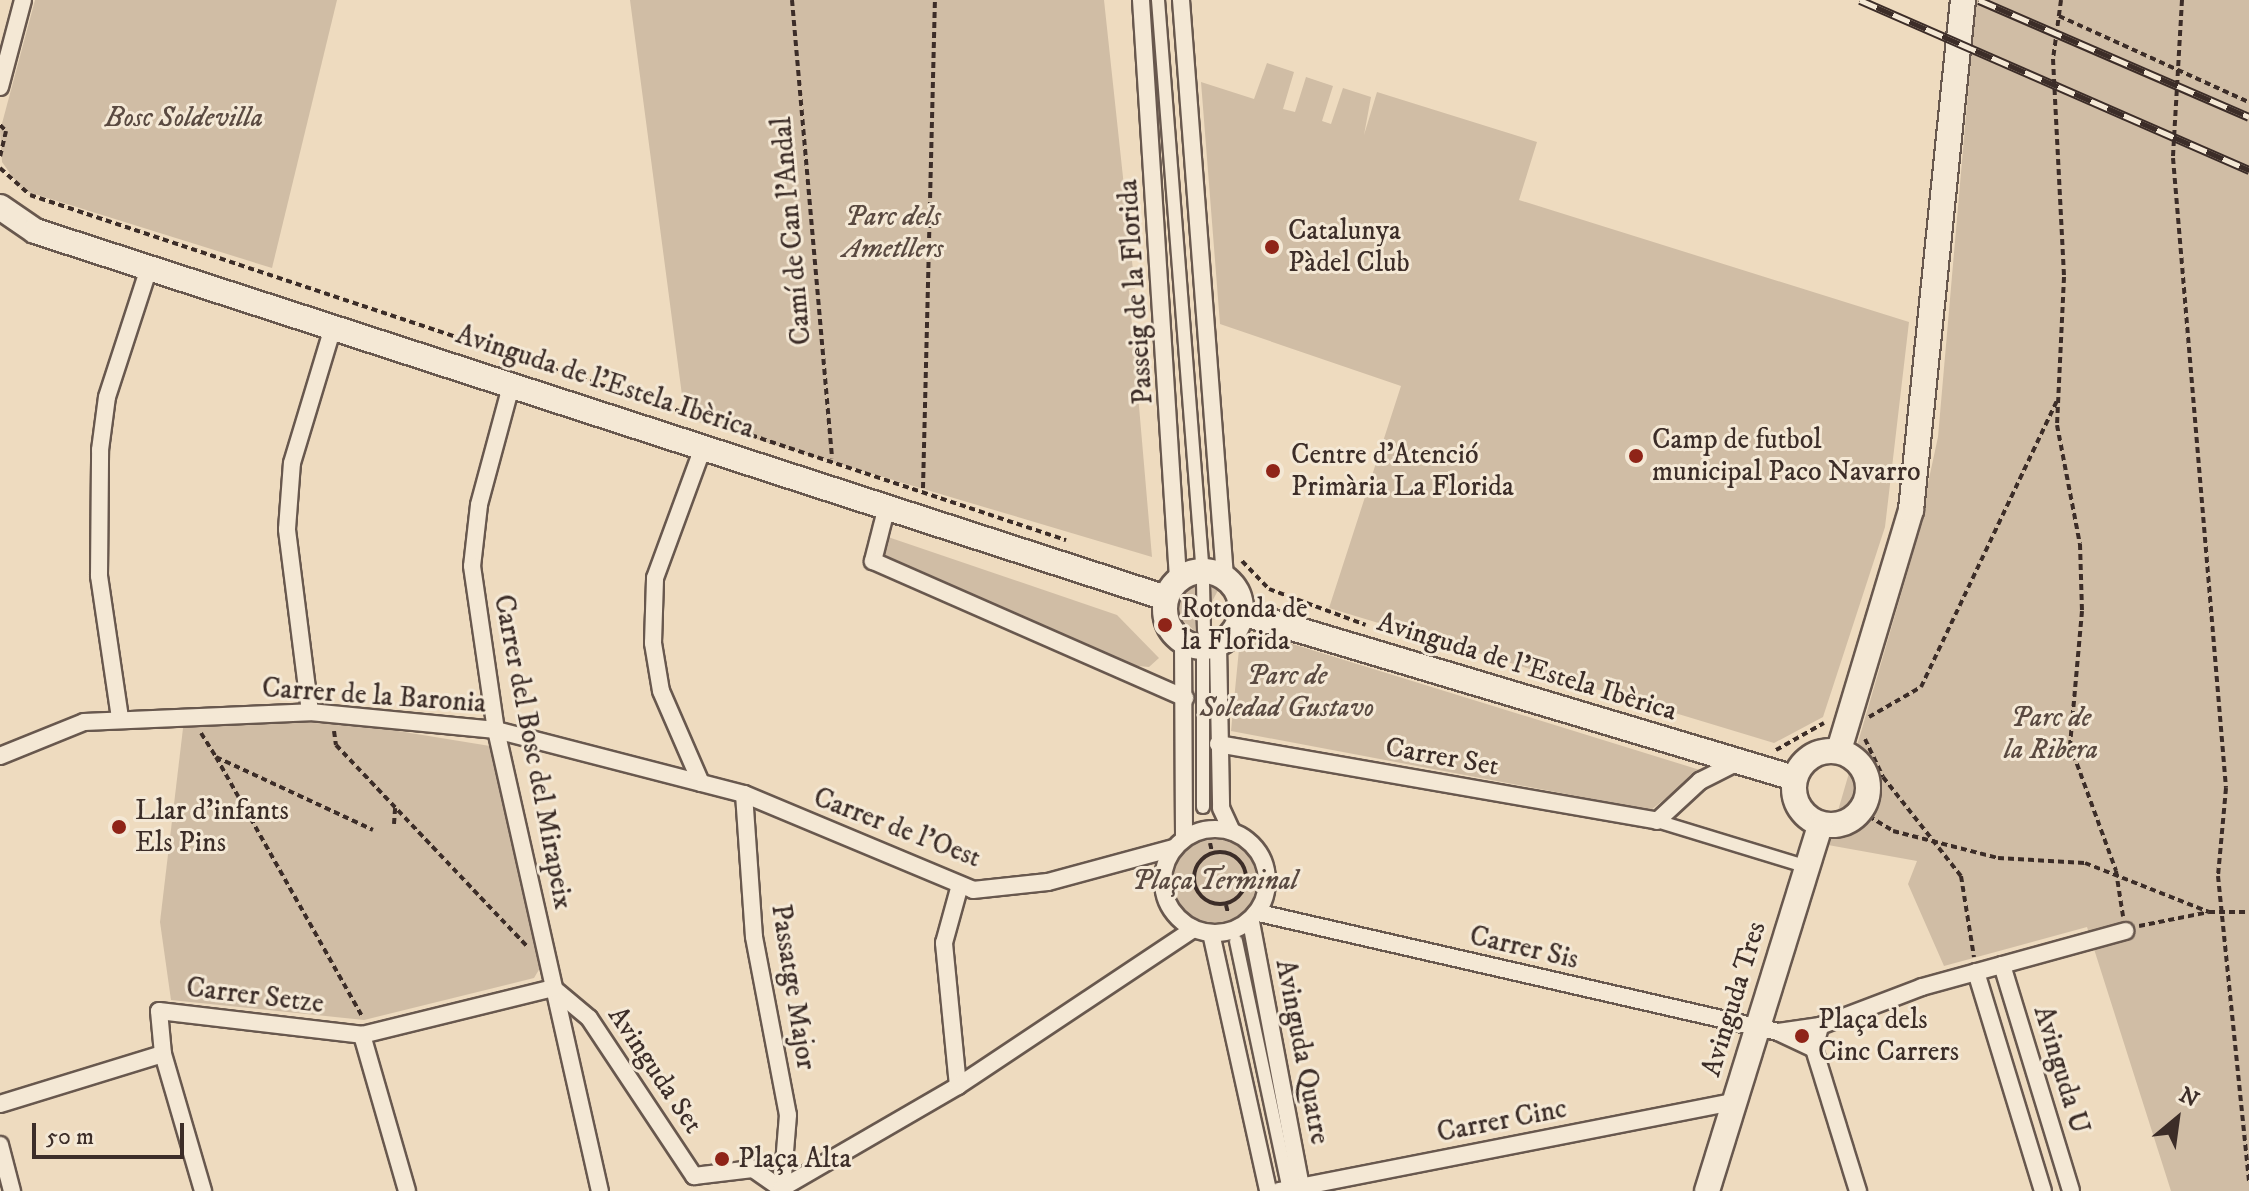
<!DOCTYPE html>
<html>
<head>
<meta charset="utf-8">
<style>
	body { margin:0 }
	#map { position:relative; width:2249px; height:1191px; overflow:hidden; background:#eedbbf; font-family:"IM FELL DW Pica",serif }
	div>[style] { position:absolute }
	.green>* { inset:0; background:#d0bda5 }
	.round { border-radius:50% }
	.path>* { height:4px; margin-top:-2px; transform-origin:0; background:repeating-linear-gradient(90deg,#3c2d28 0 6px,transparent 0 10px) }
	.path>.ring { margin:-2px; padding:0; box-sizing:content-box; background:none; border:4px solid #3c2d28; border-radius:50% }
	.roads { filter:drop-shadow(2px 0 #68584e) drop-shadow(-2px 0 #68584e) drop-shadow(0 2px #68584e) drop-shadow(0 -2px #68584e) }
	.pedestrian>* { height:12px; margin:-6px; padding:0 6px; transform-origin:6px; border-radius:6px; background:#f4e8d5 }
	.minor>* { height:16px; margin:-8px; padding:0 8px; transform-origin:8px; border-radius:8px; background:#f4e8d5 }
	.minor>.ring { margin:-8px; padding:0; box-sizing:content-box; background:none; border:16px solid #f4e8d5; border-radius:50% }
	.secondary>* { height:24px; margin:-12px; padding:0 12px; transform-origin:12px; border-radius:12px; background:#f4e8d5 }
	.secondary>.ring { margin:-12px; padding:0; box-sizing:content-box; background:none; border:24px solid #f4e8d5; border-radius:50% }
	.rail>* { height:9px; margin-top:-4.5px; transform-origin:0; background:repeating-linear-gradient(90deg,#f4e8d5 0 18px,#3c2d28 0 36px); box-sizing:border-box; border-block:2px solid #3c2d28 }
	.dots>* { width:22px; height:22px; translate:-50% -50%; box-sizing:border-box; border:4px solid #f4e8d5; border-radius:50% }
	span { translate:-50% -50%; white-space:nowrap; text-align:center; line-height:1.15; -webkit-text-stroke:6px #f4e8d5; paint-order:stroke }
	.park-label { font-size:28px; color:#5a4a41; font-style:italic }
	.street-label { font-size:28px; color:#3c2d28 }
	.poi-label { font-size:28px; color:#3c2d28 }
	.left { translate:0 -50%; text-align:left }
	.north { position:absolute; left:2137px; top:1079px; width:80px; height:80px; -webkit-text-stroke:6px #f4e8d5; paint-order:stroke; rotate:29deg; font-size:22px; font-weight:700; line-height:32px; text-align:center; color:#3c2d28 }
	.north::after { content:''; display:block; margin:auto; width:28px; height:36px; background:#3c2d28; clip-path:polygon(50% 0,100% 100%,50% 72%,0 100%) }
	.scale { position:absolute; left:32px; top:1123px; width:152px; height:36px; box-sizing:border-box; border:4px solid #3c2d28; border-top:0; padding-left:10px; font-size:24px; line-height:28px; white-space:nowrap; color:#3c2d28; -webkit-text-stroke:6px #f4e8d5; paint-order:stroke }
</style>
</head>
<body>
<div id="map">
	<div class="green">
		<i style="clip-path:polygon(35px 0,337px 0,272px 268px,22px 190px,2px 162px,0 131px)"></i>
		<i style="clip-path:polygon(630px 0,1104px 0,1135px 289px,1129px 290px,1152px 557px,685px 418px)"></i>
		<i style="clip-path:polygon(1976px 0,2249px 0,2249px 1191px,2171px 1191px,2087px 927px,1944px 966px,1908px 884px,1917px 861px,1828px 845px,1912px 557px,1938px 437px)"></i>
		<i style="clip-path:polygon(1267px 63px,1294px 72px,1283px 109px,1295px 112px,1306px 77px,1333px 86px,1322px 121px,1331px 124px,1343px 88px,1371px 97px,1364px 135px,1377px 92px,1537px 142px,1519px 200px,1909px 322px,1885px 527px,1823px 717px,1774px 743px,1329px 608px,1401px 386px,1220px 324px,1201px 82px,1254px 99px)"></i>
		<i style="clip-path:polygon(888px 537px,1117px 615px,1159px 658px,1149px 667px,1126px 665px,881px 557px)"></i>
		<i style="clip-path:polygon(1202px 571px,1225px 577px,1196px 632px,1181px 619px,1166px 618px,1166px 598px,1178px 579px)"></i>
		<i style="clip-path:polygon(1254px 632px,1700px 770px,1701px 770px,1651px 810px,1231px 731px,1240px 639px)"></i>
		<i style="clip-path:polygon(184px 720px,355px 724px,490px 746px,543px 963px,534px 978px,364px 1020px,171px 1000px,160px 922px)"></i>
		<i class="round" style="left:1163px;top:829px;width:104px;height:104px"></i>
	</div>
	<div class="path">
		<i style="left:792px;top:0;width:460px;rotate:85deg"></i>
		<i style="left:2061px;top:0;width:60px;rotate:97.7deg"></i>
		<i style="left:2053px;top:59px;width:218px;rotate:87.1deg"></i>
		<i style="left:2064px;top:277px;width:148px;rotate:92.7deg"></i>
		<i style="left:2057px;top:425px;width:121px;rotate:79.1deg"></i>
		<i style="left:2080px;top:544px;width:67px;rotate:88.3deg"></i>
		<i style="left:2082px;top:611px;width:135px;rotate:95.1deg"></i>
		<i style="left:2070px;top:745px;width:134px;rotate:69.9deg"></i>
		<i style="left:2116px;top:871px;width:46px;rotate:81.2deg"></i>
		<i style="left:2182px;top:0;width:158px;rotate:93.3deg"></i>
		<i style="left:2173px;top:158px;width:632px;rotate:85.19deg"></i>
		<i style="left:2226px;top:788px;width:88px;rotate:95.2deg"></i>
		<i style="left:2218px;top:876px;width:307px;rotate:84.2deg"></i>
		<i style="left:2059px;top:16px;width:209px;rotate:24.4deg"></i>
		<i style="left:0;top:125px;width:8px;rotate:45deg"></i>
		<i style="left:6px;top:131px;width:26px;rotate:103deg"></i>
		<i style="left:0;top:168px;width:40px;rotate:42deg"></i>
		<i style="left:30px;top:195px;width:1092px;rotate:18.42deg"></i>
		<i style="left:923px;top:488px;width:488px;rotate:-88.6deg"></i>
		<i style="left:1242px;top:561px;width:39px;rotate:46deg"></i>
		<i style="left:1269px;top:589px;width:103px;rotate:20.4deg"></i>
		<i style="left:1869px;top:717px;width:60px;rotate:-30deg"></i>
		<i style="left:1921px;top:687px;width:319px;rotate:-64.6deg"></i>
		<i style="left:334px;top:731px;width:14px;rotate:82deg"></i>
		<i style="left:336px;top:745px;width:277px;rotate:46.5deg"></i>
		<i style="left:201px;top:733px;width:28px;rotate:58deg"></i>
		<i style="left:216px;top:757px;width:173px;rotate:24.9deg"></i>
		<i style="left:1865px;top:739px;width:42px;rotate:64.7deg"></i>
		<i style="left:1883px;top:777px;width:126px;rotate:51.8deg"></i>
		<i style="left:1961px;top:876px;width:82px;rotate:80.9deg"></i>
		<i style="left:1776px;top:750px;width:55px;rotate:-29.4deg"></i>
		<i style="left:216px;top:757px;width:297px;rotate:60.6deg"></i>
		<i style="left:1860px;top:811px;width:39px;rotate:31deg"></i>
		<i style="left:1893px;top:831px;width:108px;rotate:14.4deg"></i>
		<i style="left:1998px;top:858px;width:87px;rotate:3.3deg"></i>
		<i style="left:2085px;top:863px;width:133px;rotate:21.6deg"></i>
		<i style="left:2209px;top:912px;width:40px"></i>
		<i style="left:394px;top:824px;width:16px;rotate:-86deg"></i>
		<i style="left:1210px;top:843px;width:9px;rotate:77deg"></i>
		<i class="ring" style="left:1194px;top:852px;width:48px;height:48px"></i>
		<i style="left:1226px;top:905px;width:8px;rotate:76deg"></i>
		<i style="left:2139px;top:926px;width:71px;rotate:-11.3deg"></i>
	</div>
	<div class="roads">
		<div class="pedestrian">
			<i style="left:1158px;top:0;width:565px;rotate:85.53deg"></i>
			<i style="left:1203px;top:583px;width:48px;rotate:88.8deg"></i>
			<i style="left:1203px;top:807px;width:151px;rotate:-90deg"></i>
			<i style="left:1657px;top:821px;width:161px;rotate:17deg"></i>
			<i style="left:1236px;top:941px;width:256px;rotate:78deg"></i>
		</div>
		<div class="minor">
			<i style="left:1141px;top:0;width:580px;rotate:86.34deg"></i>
			<i style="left:1181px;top:0;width:579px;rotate:85.64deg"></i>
			<i style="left:0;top:87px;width:90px;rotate:-75.2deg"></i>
			<i style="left:511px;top:386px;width:123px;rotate:105.1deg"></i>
			<i style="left:479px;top:505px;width:61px;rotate:96.5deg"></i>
			<i style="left:472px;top:566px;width:166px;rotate:81.7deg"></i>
			<i style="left:496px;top:730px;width:473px;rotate:77.3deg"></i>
			<i style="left:887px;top:506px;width:57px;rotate:104.3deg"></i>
			<i style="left:873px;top:561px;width:341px;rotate:23.7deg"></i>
			<i style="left:1183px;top:642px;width:196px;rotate:89.7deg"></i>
			<i style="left:1218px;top:645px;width:163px;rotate:88.9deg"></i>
			<i style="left:1221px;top:808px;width:26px;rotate:65deg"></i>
			<i style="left:310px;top:712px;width:184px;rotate:-97.2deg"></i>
			<i style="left:287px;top:529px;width:66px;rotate:-85.7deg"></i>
			<i style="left:292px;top:463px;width:145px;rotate:-73.2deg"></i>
			<i style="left:120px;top:718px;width:144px;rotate:-98.4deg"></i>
			<i style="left:99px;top:576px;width:126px;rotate:-89.5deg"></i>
			<i style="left:100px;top:450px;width:53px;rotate:-82.5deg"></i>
			<i style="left:107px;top:397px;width:136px;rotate:-72deg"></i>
			<i style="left:1218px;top:744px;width:446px;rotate:9.9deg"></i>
			<i style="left:1657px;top:821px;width:59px;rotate:-42.9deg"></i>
			<i style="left:1700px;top:781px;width:42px;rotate:-26.6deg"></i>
			<i style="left:0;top:756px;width:91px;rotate:-22deg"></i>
			<i style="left:84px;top:722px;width:226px;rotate:-2.5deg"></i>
			<i style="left:310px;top:712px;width:187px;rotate:5.5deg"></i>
			<i style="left:496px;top:730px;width:256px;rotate:14.5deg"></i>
			<i style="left:744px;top:794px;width:248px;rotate:22.7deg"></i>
			<i style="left:973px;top:890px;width:75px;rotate:-6.1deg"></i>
			<i style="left:1048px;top:882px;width:130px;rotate:-15.2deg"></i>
			<i style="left:701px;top:783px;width:100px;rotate:-113.5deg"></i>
			<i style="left:661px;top:691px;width:49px;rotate:-99.5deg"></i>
			<i style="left:653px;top:643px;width:65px;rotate:-88.2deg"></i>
			<i style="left:655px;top:578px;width:142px;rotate:-69.8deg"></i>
			<i style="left:744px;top:794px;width:143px;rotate:86deg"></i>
			<i style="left:754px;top:937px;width:181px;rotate:79.2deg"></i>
			<i style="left:788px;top:1115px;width:73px;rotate:94.7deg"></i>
			<i class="ring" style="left:1163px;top:829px;width:88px;height:88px"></i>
			<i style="left:1259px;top:913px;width:532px;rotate:12.91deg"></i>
			<i style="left:1778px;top:1032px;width:40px;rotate:25deg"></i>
			<i style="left:1814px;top:1049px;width:24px;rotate:-75deg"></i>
			<i style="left:1820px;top:1026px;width:42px;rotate:171.9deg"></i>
			<i style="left:1251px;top:922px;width:274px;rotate:79.3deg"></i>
			<i style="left:1211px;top:933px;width:264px;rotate:77.5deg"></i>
			<i style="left:2002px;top:965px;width:236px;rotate:73deg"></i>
			<i style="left:1976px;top:972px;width:229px;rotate:73deg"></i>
			<i style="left:553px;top:988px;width:47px;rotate:39.8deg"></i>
			<i style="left:589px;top:1018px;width:190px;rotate:56.4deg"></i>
			<i style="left:1820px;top:1026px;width:109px;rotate:-20.9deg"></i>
			<i style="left:1922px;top:987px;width:211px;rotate:-15.4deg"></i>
			<i style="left:362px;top:1035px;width:162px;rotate:73.9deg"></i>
			<i style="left:1814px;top:1049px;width:149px;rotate:72.8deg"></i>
			<i style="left:163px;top:1054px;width:143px;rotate:73.7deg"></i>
			<i style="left:958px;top:1086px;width:144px;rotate:-95.6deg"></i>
			<i style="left:944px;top:943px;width:60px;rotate:-74.6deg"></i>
			<i style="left:0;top:1104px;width:170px;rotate:-17.1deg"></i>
			<i style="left:163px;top:1054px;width:43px;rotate:-95.3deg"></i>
			<i style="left:159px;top:1011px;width:204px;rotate:6.7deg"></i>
			<i style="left:362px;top:1035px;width:197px;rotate:-13.8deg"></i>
			<i style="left:0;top:1145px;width:48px;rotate:75.4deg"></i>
			<i style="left:694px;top:1176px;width:59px;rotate:-6.8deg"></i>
			<i style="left:753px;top:1169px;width:38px;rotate:35deg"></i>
			<i style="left:782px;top:1188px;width:203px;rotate:-30.1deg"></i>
			<i style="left:958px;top:1086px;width:283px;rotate:-33.7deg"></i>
			<i style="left:1279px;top:1191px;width:464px;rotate:-11.1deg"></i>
		</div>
		<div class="secondary">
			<i style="left:0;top:207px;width:42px;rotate:34.4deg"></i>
			<i style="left:35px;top:231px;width:1189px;rotate:17.98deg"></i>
			<i class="ring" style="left:1165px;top:571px;width:52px;height:52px"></i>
			<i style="left:1242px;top:613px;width:576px;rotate:16.64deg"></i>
			<i style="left:1839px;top:750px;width:251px;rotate:-73.3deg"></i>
			<i style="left:1911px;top:510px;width:513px;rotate:-84.18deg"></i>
			<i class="ring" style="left:1794px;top:751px;width:50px;height:50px"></i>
			<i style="left:1707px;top:1191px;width:383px;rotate:-72.8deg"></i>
		</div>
	</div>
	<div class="rail">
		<i style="left:1860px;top:0;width:425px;rotate:23.6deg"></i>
		<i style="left:1979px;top:0;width:294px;rotate:23.4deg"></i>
	</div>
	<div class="dots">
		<i style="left:1272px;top:247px;background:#8f2418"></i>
		<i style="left:1636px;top:456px;background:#8f2418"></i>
		<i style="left:1273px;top:471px;background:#8f2418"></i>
		<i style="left:1165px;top:625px;background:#8f2418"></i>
		<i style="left:119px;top:827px;background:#8f2418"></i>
		<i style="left:1802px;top:1036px;background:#8f2418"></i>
		<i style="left:722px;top:1159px;background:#8f2418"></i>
	</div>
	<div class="park-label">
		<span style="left:184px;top:118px">Bosc Soldevilla</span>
		<span style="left:893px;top:233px">Parc dels<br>Ametllers</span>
		<span style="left:1287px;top:692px">Parc de<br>Soledad Gustavo</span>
		<span style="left:2051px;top:734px">Parc de<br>la Ribera</span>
		<span style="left:1215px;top:881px">Plaça Terminal</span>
	</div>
	<div class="street-label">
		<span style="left:792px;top:231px;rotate:-95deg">Camí de Can l'Andal</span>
		<span style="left:1136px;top:292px;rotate:-94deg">Passeig de la Florida</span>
		<span style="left:605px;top:382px;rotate:18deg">Avinguda de l'Estela Ibèrica</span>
		<span style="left:1527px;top:667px;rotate:17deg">Avinguda de l'Estela Ibèrica</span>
		<span style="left:374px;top:696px;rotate:4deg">Carrer de la Baronia</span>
		<span style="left:533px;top:752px;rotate:79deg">Carrer del Bosc del Mirapeix</span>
		<span style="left:1442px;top:757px;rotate:10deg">Carrer Set</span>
		<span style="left:897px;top:828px;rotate:21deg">Carrer de l'Oest</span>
		<span style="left:1524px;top:948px;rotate:13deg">Carrer Sis</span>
		<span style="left:793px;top:987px;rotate:81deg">Passatge Major</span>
		<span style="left:255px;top:996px;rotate:7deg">Carrer Setze</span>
		<span style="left:1734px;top:999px;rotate:-73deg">Avinguda Tres</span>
		<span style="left:1302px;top:1052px;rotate:79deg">Avinguda Quatre</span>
		<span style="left:655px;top:1070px;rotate:56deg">Avinguda Set</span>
		<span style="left:2061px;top:1070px;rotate:73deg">Avinguda U</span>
		<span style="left:1502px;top:1121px;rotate:-11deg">Carrer Cinc</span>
	</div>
	<div class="poi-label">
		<span class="left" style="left:1288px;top:247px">Catalunya<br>Pàdel Club</span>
		<span class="left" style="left:1652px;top:456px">Camp de futbol<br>municipal Paco Navarro</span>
		<span class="left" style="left:1291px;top:471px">Centre d'Atenció<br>Primària La Florida</span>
		<span class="left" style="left:1181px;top:625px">Rotonda de<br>la Florida</span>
		<span class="left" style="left:135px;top:827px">Llar d'infants<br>Els Pins</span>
		<span class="left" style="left:1818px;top:1036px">Plaça dels<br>Cinc Carrers</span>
		<span class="left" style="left:738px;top:1159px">Plaça Alta</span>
	</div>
	<div class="north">N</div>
	<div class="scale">50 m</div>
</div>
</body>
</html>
